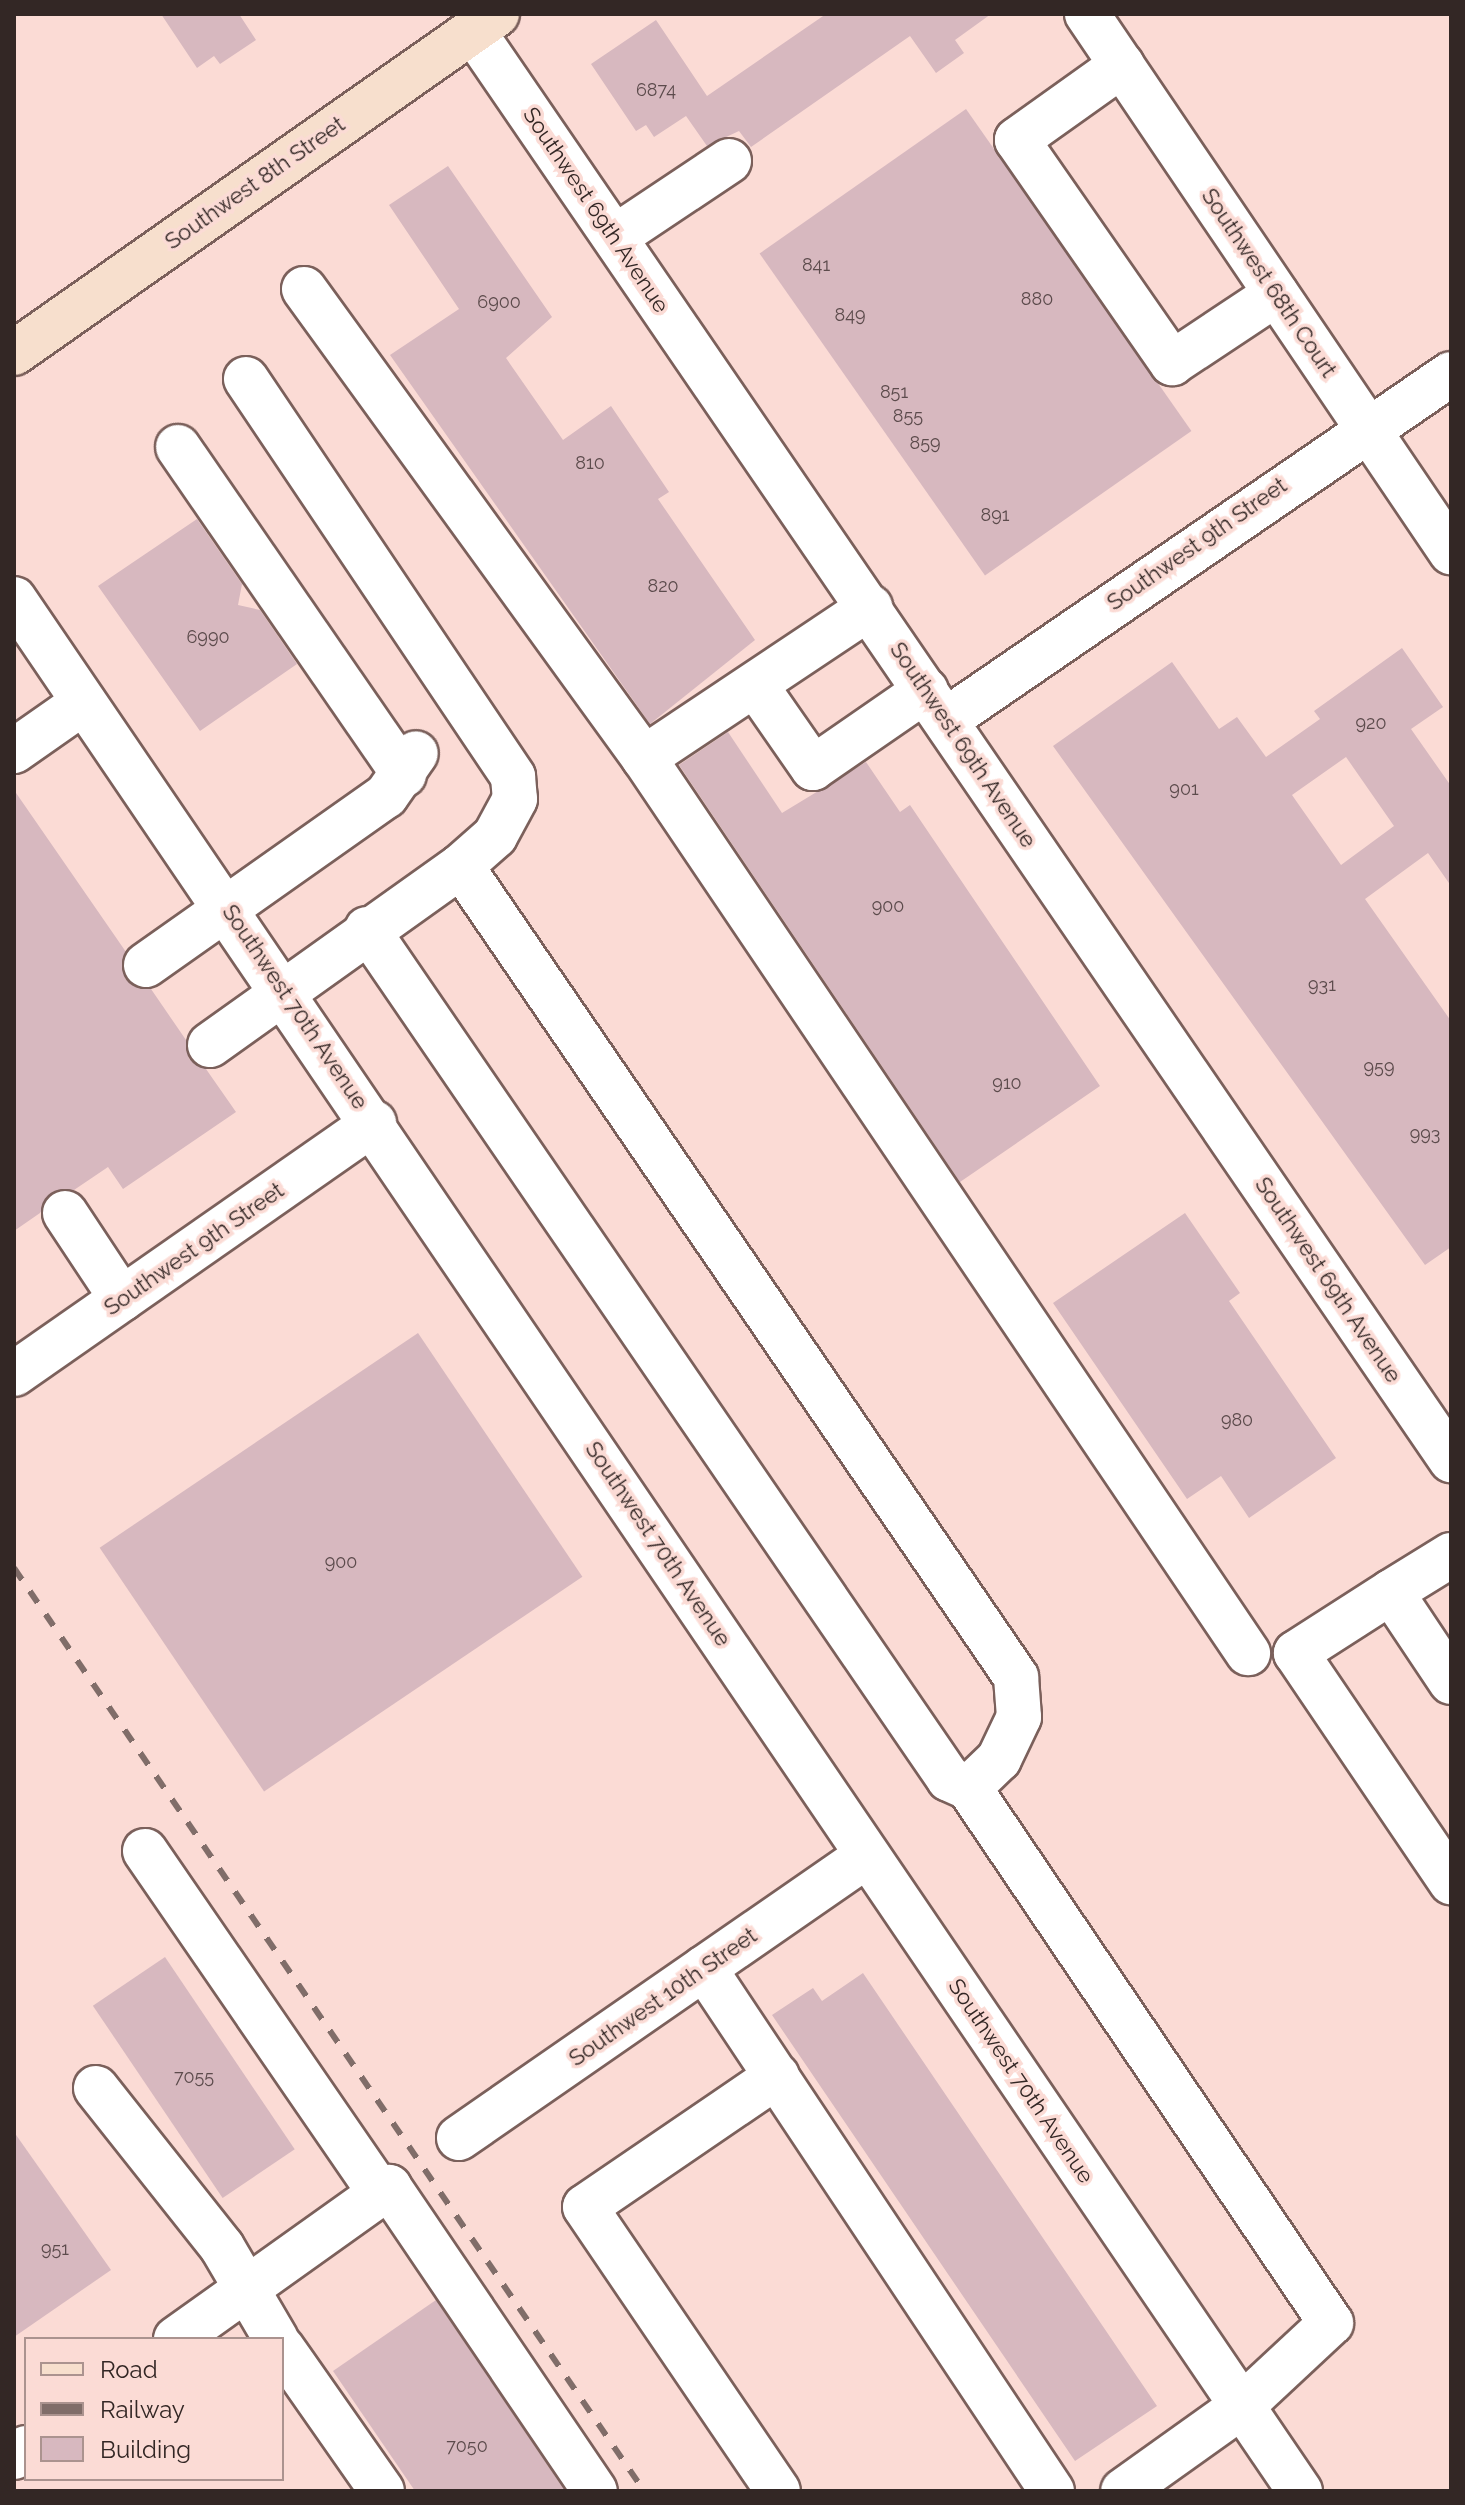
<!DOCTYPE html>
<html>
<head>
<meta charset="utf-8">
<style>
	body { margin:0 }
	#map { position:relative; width:1465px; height:2505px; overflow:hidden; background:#fbdbd5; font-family:Raleway,sans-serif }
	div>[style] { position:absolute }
	.building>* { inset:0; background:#d7b8bf; transform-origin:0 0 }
	.roads { filter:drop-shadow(2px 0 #7b605b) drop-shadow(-2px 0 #7b605b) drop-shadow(0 2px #7b605b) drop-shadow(0 -2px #7b605b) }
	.minor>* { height:44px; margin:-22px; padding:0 22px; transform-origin:22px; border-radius:22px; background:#fff }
	.major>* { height:44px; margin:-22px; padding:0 22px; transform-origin:22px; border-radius:22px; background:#f7dfcd }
	.rail>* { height:6px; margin-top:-3px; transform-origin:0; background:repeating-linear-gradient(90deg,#806d69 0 14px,transparent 0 28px) }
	span { translate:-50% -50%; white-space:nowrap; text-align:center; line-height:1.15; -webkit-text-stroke:7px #fbdbd5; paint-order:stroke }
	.number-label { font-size:18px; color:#5c4b4c }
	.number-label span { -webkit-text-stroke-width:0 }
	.street-label { font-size:22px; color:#332725 }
	.frame { position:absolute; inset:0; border:16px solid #332725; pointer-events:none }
	.legend { position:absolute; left:24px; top:2337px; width:260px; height:144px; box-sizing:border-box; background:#fbdbd5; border:2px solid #ab938f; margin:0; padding:10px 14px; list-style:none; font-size:24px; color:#332725 }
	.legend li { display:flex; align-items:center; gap:16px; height:40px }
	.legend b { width:40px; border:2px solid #ab938f }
</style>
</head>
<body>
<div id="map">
	<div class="building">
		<i style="clip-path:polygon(161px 14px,239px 14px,256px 40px,220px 64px,214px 56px,197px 68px)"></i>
		<i style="clip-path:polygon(826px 14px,991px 14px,955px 40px,964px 53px,936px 73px,910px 36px,751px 147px,739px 131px,707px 146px,686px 116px,654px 137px,646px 125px,636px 131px,591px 64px,656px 20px,707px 96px)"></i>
		<i style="left:966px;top:109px;width:393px;height:252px;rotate:55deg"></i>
		<i style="clip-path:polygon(448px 166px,552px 317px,506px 358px,563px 440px,611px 406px,669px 492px,658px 499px,755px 640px,650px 724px,390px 355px,459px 309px,389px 205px)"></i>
		<i style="clip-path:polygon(197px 519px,242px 584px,238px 605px,260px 610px,297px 664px,200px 731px,98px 586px)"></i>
		<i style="clip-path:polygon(evenodd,1402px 648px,1443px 707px,1411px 729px,1451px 786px,1451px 886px,1428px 853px,1365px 899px,1451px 1021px,1451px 1247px,1425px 1265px,1053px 746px,1172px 662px,1219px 729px,1237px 717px,1266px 757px,1320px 719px,1314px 711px,1402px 648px,1346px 757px,1394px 826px,1341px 865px,1292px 795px,1346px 757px)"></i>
		<i style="clip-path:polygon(728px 732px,782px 813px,866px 762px,900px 812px,910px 805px,1100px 1086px,960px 1182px,679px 765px)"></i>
		<i style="clip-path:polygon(14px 790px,126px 952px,125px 979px,151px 989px,186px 1040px,189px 1059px,206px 1069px,236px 1112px,123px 1189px,108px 1167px,74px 1190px,52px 1192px,40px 1213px,14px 1231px)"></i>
		<i style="clip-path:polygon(1185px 1213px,1240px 1293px,1229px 1301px,1336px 1458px,1249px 1518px,1221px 1476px,1187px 1499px,1053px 1303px)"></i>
		<i style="left:418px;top:1333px;width:294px;height:384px;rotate:56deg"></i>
		<i style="left:165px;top:1957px;width:232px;height:87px;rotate:56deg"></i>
		<i style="clip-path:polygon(863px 1973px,1157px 2406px,1075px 2461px,772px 2015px,813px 1988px,822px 2001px)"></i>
		<i style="clip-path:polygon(14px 2132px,111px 2270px,14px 2337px)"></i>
		<i style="clip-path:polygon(436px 2300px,565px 2491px,415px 2491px,333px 2371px)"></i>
	</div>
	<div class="roads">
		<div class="minor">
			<i style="left:1087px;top:14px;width:650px;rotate:55.92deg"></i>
			<i style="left:473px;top:31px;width:1732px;rotate:55.61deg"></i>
			<i style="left:1122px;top:65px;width:129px;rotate:144.5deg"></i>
			<i style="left:1017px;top:140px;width:272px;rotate:55.2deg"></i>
			<i style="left:1172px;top:363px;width:125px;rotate:-33.6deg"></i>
			<i style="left:615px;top:237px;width:137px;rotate:-33.7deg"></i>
			<i style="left:304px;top:289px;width:579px;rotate:54.06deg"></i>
			<i style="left:644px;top:758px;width:272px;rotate:-33.7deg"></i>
			<i style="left:246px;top:379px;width:479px;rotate:56.1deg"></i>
			<i style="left:513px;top:777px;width:22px;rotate:85deg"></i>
			<i style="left:515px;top:799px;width:42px;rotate:118.4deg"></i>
			<i style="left:495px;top:836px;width:45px;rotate:138.6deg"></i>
			<i style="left:461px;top:866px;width:983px;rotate:55.61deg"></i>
			<i style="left:1016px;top:1677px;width:40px;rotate:85.7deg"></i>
			<i style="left:1019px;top:1717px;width:47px;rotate:115.5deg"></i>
			<i style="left:999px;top:1759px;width:42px;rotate:136deg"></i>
			<i style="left:969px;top:1788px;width:646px;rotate:55.92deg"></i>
			<i style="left:1331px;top:2323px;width:122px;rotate:137deg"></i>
			<i style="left:1242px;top:2406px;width:146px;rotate:144.5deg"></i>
			<i style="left:178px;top:447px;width:398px;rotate:55.4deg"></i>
			<i style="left:14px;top:599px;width:2288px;rotate:55.8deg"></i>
			<i style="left:756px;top:686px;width:100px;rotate:55.2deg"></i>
			<i style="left:813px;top:768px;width:137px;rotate:-34.6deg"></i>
			<i style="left:946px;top:720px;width:612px;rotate:-34.42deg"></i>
			<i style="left:14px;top:751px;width:85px;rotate:-35deg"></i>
			<i style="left:644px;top:758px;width:1080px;rotate:55.99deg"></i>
			<i style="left:367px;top:929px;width:1030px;rotate:55.6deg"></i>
			<i style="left:949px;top:1779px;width:22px;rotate:24deg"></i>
			<i style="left:146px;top:965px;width:294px;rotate:-35.2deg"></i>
			<i style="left:386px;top:796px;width:52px;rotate:-55.1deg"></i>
			<i style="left:210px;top:1045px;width:308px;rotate:-35.5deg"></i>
			<i style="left:65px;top:1213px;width:103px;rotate:56.5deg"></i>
			<i style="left:14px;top:1374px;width:439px;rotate:-34.9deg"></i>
			<i style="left:1451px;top:1555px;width:70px;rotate:148.3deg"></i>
			<i style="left:1391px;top:1592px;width:108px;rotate:56.3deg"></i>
			<i style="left:1391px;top:1592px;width:113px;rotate:147.3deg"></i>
			<i style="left:1296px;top:1653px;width:277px;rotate:55.9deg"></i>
			<i style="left:145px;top:1851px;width:415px;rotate:55.5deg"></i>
			<i style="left:704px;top:1968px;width:628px;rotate:56.36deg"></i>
			<i style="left:777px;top:2076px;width:232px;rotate:145.7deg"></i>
			<i style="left:585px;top:2207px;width:343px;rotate:55.8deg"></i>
			<i style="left:96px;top:2088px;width:203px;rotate:51.6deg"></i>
			<i style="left:222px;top:2247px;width:107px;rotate:59.6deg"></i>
			<i style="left:459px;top:2138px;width:496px;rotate:-34.7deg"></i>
			<i style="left:176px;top:2339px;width:262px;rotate:-35.5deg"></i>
			<i style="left:389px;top:2187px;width:367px;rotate:55.9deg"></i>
			<i style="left:282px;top:2348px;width:174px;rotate:55deg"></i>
			<i style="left:14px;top:2457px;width:15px;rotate:-37deg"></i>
		</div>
		<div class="major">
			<i style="left:14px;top:353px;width:590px;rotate:-35.06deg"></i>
		</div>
	</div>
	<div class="rail">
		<i style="left:14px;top:1568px;width:1118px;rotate:55.68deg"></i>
	</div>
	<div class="number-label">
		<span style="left:656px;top:90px">6874</span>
		<span style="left:816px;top:265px">841</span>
		<span style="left:1037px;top:299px">880</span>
		<span style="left:499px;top:302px">6900</span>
		<span style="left:850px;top:315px">849</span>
		<span style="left:894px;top:392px">851</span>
		<span style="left:908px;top:416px">855</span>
		<span style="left:925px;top:443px">859</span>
		<span style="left:590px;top:463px">810</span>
		<span style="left:995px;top:515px">891</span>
		<span style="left:663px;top:586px">820</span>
		<span style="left:208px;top:637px">6990</span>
		<span style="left:1371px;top:723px">920</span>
		<span style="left:1184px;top:789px">901</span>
		<span style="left:888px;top:906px">900</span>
		<span style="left:1322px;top:985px">931</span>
		<span style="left:1379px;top:1067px">959</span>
		<span style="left:1007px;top:1083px">910</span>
		<span style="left:1425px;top:1134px">993</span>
		<span style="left:1237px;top:1420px">980</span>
		<span style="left:341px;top:1562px">900</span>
		<span style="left:194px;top:2077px">7055</span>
		<span style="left:55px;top:2249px">951</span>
		<span style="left:467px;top:2446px">7050</span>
	</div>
	<div class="street-label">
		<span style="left:255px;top:183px;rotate:-35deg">Southwest 8th Street</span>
		<span style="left:596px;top:210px;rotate:56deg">Southwest 69th Avenue</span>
		<span style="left:1269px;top:283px;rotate:56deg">Southwest 68th Court</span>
		<span style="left:1197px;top:544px;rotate:-35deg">Southwest 9th Street</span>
		<span style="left:963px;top:745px;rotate:56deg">Southwest 69th Avenue</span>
		<span style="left:295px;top:1007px;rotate:56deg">Southwest 70th Avenue</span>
		<span style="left:194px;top:1249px;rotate:-35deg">Southwest 9th Street</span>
		<span style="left:1328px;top:1280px;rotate:56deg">Southwest 69th Avenue</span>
		<span style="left:658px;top:1544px;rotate:56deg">Southwest 70th Avenue</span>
		<span style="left:663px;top:1997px;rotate:-35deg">Southwest 10th Street</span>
		<span style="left:1021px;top:2081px;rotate:56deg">Southwest 70th Avenue</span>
	</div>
	<div class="frame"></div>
	<ul class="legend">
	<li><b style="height:10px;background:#f7dfcd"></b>Road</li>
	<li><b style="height:10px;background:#806d69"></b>Railway</li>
	<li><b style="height:22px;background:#d7b8bf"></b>Building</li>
	</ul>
</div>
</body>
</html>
